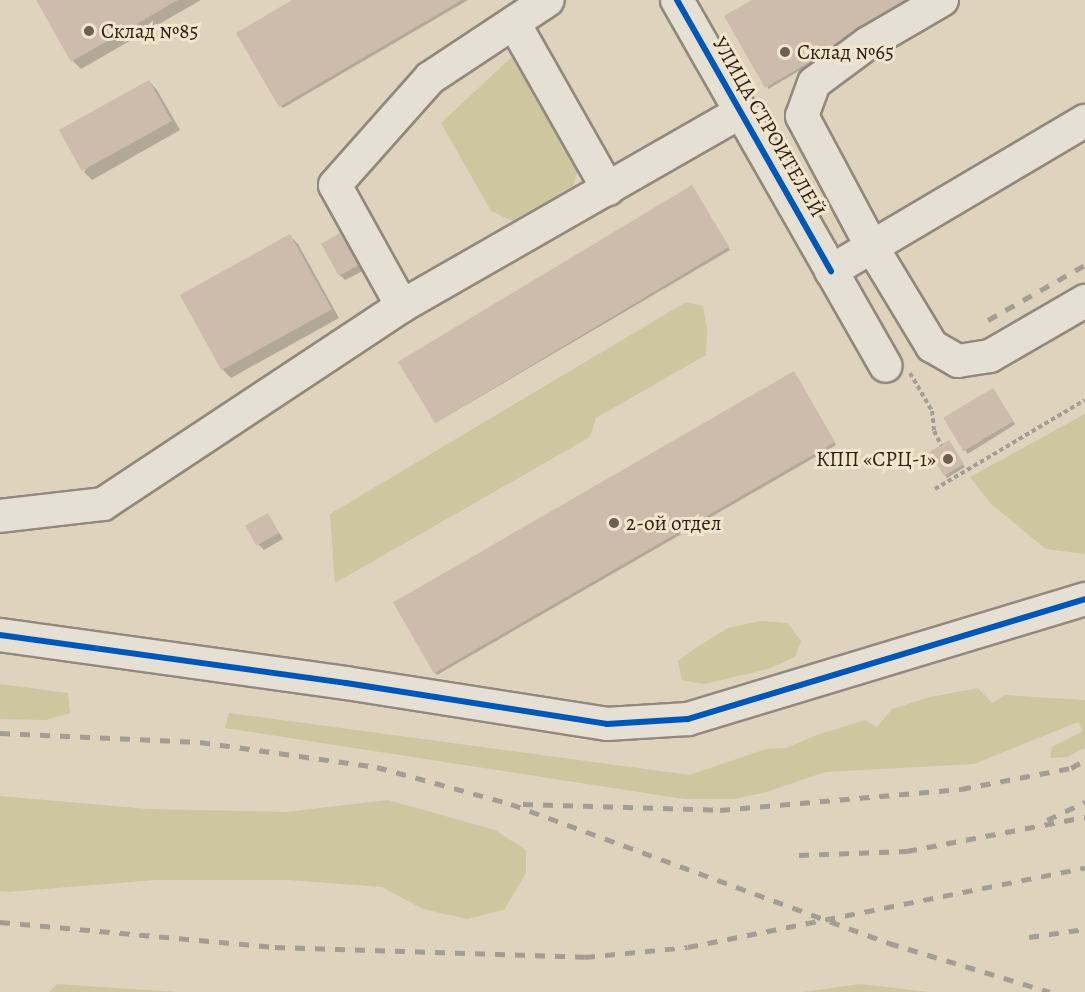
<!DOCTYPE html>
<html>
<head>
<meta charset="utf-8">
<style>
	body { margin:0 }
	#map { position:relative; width:1085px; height:992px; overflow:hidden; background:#dfd3bd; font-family:Alegreya,serif }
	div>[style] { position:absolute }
	.green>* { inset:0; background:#cdc69f }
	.shadow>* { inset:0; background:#0003; transform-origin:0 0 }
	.building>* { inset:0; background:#cdbbac; transform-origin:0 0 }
	.path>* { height:4px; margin-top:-2px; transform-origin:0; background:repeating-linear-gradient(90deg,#a49d94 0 4.5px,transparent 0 7.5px) }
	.roads { filter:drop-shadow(2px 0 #91897c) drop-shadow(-2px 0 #91897c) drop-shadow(0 2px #91897c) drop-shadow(0 -2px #91897c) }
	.minor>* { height:32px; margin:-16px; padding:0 16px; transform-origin:16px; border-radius:16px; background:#e5dfd4 }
	.rail>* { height:4.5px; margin-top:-2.25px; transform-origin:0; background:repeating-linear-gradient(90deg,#a49d94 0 10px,transparent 0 20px) }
	.cycleway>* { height:6px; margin:-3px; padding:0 3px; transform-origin:3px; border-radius:3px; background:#0057b8 }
	.dots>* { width:16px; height:16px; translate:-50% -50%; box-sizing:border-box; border:3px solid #f3e5cb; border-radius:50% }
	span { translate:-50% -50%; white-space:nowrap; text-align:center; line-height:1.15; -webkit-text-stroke:6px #f3e5cb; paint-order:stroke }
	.poi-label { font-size:21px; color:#2c2217 }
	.left { translate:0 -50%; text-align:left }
	.right { translate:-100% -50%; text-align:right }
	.street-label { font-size:21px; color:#2c2217 }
</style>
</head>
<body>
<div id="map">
	<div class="green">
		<i style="clip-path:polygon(514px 55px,579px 166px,573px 186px,512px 221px,491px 211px,441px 123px)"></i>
		<i style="clip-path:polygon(686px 302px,703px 306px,707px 330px,706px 355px,596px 418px,590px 437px,335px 583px,330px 514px)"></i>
		<i style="clip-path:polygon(1085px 414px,1085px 554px,1046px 549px,991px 504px,970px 477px)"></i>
		<i style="clip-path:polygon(761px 621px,788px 623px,801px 641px,795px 657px,768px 669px,704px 684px,682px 680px,678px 661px,694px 649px,728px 628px)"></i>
		<i style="clip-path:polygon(0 684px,68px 693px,70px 713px,46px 720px,0 719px)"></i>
		<i style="clip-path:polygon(978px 688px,992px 703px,1006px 695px,1085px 700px,1085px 748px,1067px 757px,1050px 758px,1052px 747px,1083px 731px,1078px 722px,974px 764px,825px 772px,767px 792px,734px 799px,684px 799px,225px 728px,229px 713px,690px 775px,766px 749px,786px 748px,814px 736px,865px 720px,877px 727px,892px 709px,930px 697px)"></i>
		<i style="clip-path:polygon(0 796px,148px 809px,286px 812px,388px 800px,495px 830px,526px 850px,526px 873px,504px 910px,467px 919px,423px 909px,382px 887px,289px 880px,155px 880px,7px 892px,0 891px)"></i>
		<i style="clip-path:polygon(57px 984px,177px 992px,49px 992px)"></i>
		<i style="clip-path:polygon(860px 984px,929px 992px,803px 992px)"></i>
	</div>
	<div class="shadow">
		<i style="clip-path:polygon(37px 0,201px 0,81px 69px,73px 61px)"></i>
		<i style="clip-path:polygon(295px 0,468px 0,283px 108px,281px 106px)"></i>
		<i style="clip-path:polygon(755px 0,922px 0,768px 89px)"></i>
		<i style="clip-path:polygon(149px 81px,157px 90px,180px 130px,92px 180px,84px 172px)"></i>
		<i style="clip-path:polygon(694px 189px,730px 250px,437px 422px,434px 420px)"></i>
		<i style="clip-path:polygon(342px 234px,365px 270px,345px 280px,340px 275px)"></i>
		<i style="clip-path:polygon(290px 236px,298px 244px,339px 318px,231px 378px,223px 370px,182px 296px)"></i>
		<i style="clip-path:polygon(796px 375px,836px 445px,437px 675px,435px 673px)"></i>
		<i style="left:995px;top:392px;width:38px;height:56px;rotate:58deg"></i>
		<i style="left:951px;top:445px;width:26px;height:21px;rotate:58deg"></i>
		<i style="clip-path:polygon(268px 515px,283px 539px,264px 550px,258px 544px)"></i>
	</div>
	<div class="building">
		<i style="clip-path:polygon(36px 0,178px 0,71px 62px)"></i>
		<i style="clip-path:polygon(292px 0,462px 0,279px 107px,236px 33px)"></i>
		<i style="clip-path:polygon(752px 0,916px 0,765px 88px,724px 16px)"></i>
		<i style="left:149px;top:80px;width:47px;height:103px;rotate:61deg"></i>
		<i style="left:692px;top:185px;width:72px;height:343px;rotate:59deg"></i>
		<i style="left:342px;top:232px;width:37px;height:24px;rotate:61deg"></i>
		<i style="left:290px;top:234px;width:86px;height:126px;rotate:61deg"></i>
		<i style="left:794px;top:371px;width:82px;height:463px;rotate:60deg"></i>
		<i style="left:993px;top:388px;width:39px;height:58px;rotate:59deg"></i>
		<i style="left:949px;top:440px;width:28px;height:23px;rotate:58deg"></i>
		<i style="left:268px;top:513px;width:23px;height:26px;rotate:61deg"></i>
	</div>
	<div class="path">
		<i style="left:910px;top:373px;width:44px;rotate:59.9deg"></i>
		<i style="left:932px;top:411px;width:20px;rotate:84deg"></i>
		<i style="left:934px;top:431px;width:16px;rotate:63deg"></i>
		<i style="left:935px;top:489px;width:174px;rotate:-30.7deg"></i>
	</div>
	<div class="roads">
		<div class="minor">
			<i style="left:677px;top:0;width:421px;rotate:60.3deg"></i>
			<i style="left:942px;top:0;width:86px;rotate:149.8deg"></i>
			<i style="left:868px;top:43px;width:67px;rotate:143.5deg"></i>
			<i style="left:814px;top:83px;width:35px;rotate:110deg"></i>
			<i style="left:802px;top:116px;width:149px;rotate:61.9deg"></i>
			<i style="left:872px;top:247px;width:116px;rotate:58.8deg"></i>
			<i style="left:932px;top:346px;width:30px;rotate:30deg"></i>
			<i style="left:958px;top:361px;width:32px;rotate:-9deg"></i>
			<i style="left:990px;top:356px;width:110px;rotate:-30.1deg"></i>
			<i style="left:514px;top:23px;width:191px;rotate:60.5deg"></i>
			<i style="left:831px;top:271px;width:295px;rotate:-30.6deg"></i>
			<i style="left:402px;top:306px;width:138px;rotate:-119deg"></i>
			<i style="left:335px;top:185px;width:143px;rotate:-48.4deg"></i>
			<i style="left:430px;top:78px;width:141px;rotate:-33.5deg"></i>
			<i style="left:0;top:516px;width:104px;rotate:-6.6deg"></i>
			<i style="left:103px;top:504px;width:359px;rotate:-33.5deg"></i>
			<i style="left:402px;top:306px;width:391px;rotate:-29.8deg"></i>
			<i style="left:0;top:635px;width:349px;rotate:7.9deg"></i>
			<i style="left:346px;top:683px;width:264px;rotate:8.9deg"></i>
			<i style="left:607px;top:724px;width:81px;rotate:-3.5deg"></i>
			<i style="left:688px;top:719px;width:415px;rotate:-16.8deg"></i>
		</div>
	</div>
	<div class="rail">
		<i style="left:988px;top:320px;width:112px;rotate:-29.6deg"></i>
		<i style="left:0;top:733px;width:200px;rotate:2.6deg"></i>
		<i style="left:200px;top:742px;width:179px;rotate:8deg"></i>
		<i style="left:377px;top:767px;width:139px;rotate:15.4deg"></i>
		<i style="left:511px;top:804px;width:403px;rotate:20.2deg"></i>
		<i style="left:889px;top:943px;width:168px;rotate:16.9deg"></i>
		<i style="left:523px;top:804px;width:197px;rotate:1.7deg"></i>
		<i style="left:720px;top:810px;width:242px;rotate:-5deg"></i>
		<i style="left:961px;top:789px;width:112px;rotate:-10.8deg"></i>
		<i style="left:1071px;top:768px;width:16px;rotate:-30deg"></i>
		<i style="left:1047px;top:820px;width:42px;rotate:-25.3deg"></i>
		<i style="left:799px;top:855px;width:108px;rotate:-2.1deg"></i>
		<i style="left:907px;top:851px;width:181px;rotate:-10.8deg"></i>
		<i style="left:0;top:922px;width:276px;rotate:5.2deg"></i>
		<i style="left:275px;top:947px;width:310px;rotate:1.8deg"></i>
		<i style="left:585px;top:957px;width:103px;rotate:-5.5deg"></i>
		<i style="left:688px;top:947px;width:405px;rotate:-11.3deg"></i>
		<i style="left:1029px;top:937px;width:57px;rotate:-8.1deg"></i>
	</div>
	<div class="cycleway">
		<i style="left:677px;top:0;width:312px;rotate:60.4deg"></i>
		<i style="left:0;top:635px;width:349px;rotate:7.9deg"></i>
		<i style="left:346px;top:683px;width:264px;rotate:8.9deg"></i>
		<i style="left:607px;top:724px;width:81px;rotate:-3.5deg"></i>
		<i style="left:688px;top:719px;width:415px;rotate:-16.8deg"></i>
	</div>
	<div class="dots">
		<i style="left:89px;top:31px;background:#6b6051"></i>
		<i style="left:785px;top:52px;background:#6b6051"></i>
		<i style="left:948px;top:459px;background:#6b6051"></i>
		<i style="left:614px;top:523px;background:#6b6051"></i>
	</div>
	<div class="poi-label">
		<span class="left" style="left:101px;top:31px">Склад №85</span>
		<span class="left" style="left:797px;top:52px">Склад №65</span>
		<span class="right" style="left:936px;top:459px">КПП «СРЦ-1»</span>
		<span class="left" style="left:626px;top:523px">2-ой отдел</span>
	</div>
	<div class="street-label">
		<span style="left:769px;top:127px;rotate:60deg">УЛИЦА СТРОИТЕЛЕЙ</span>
	</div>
</div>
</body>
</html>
